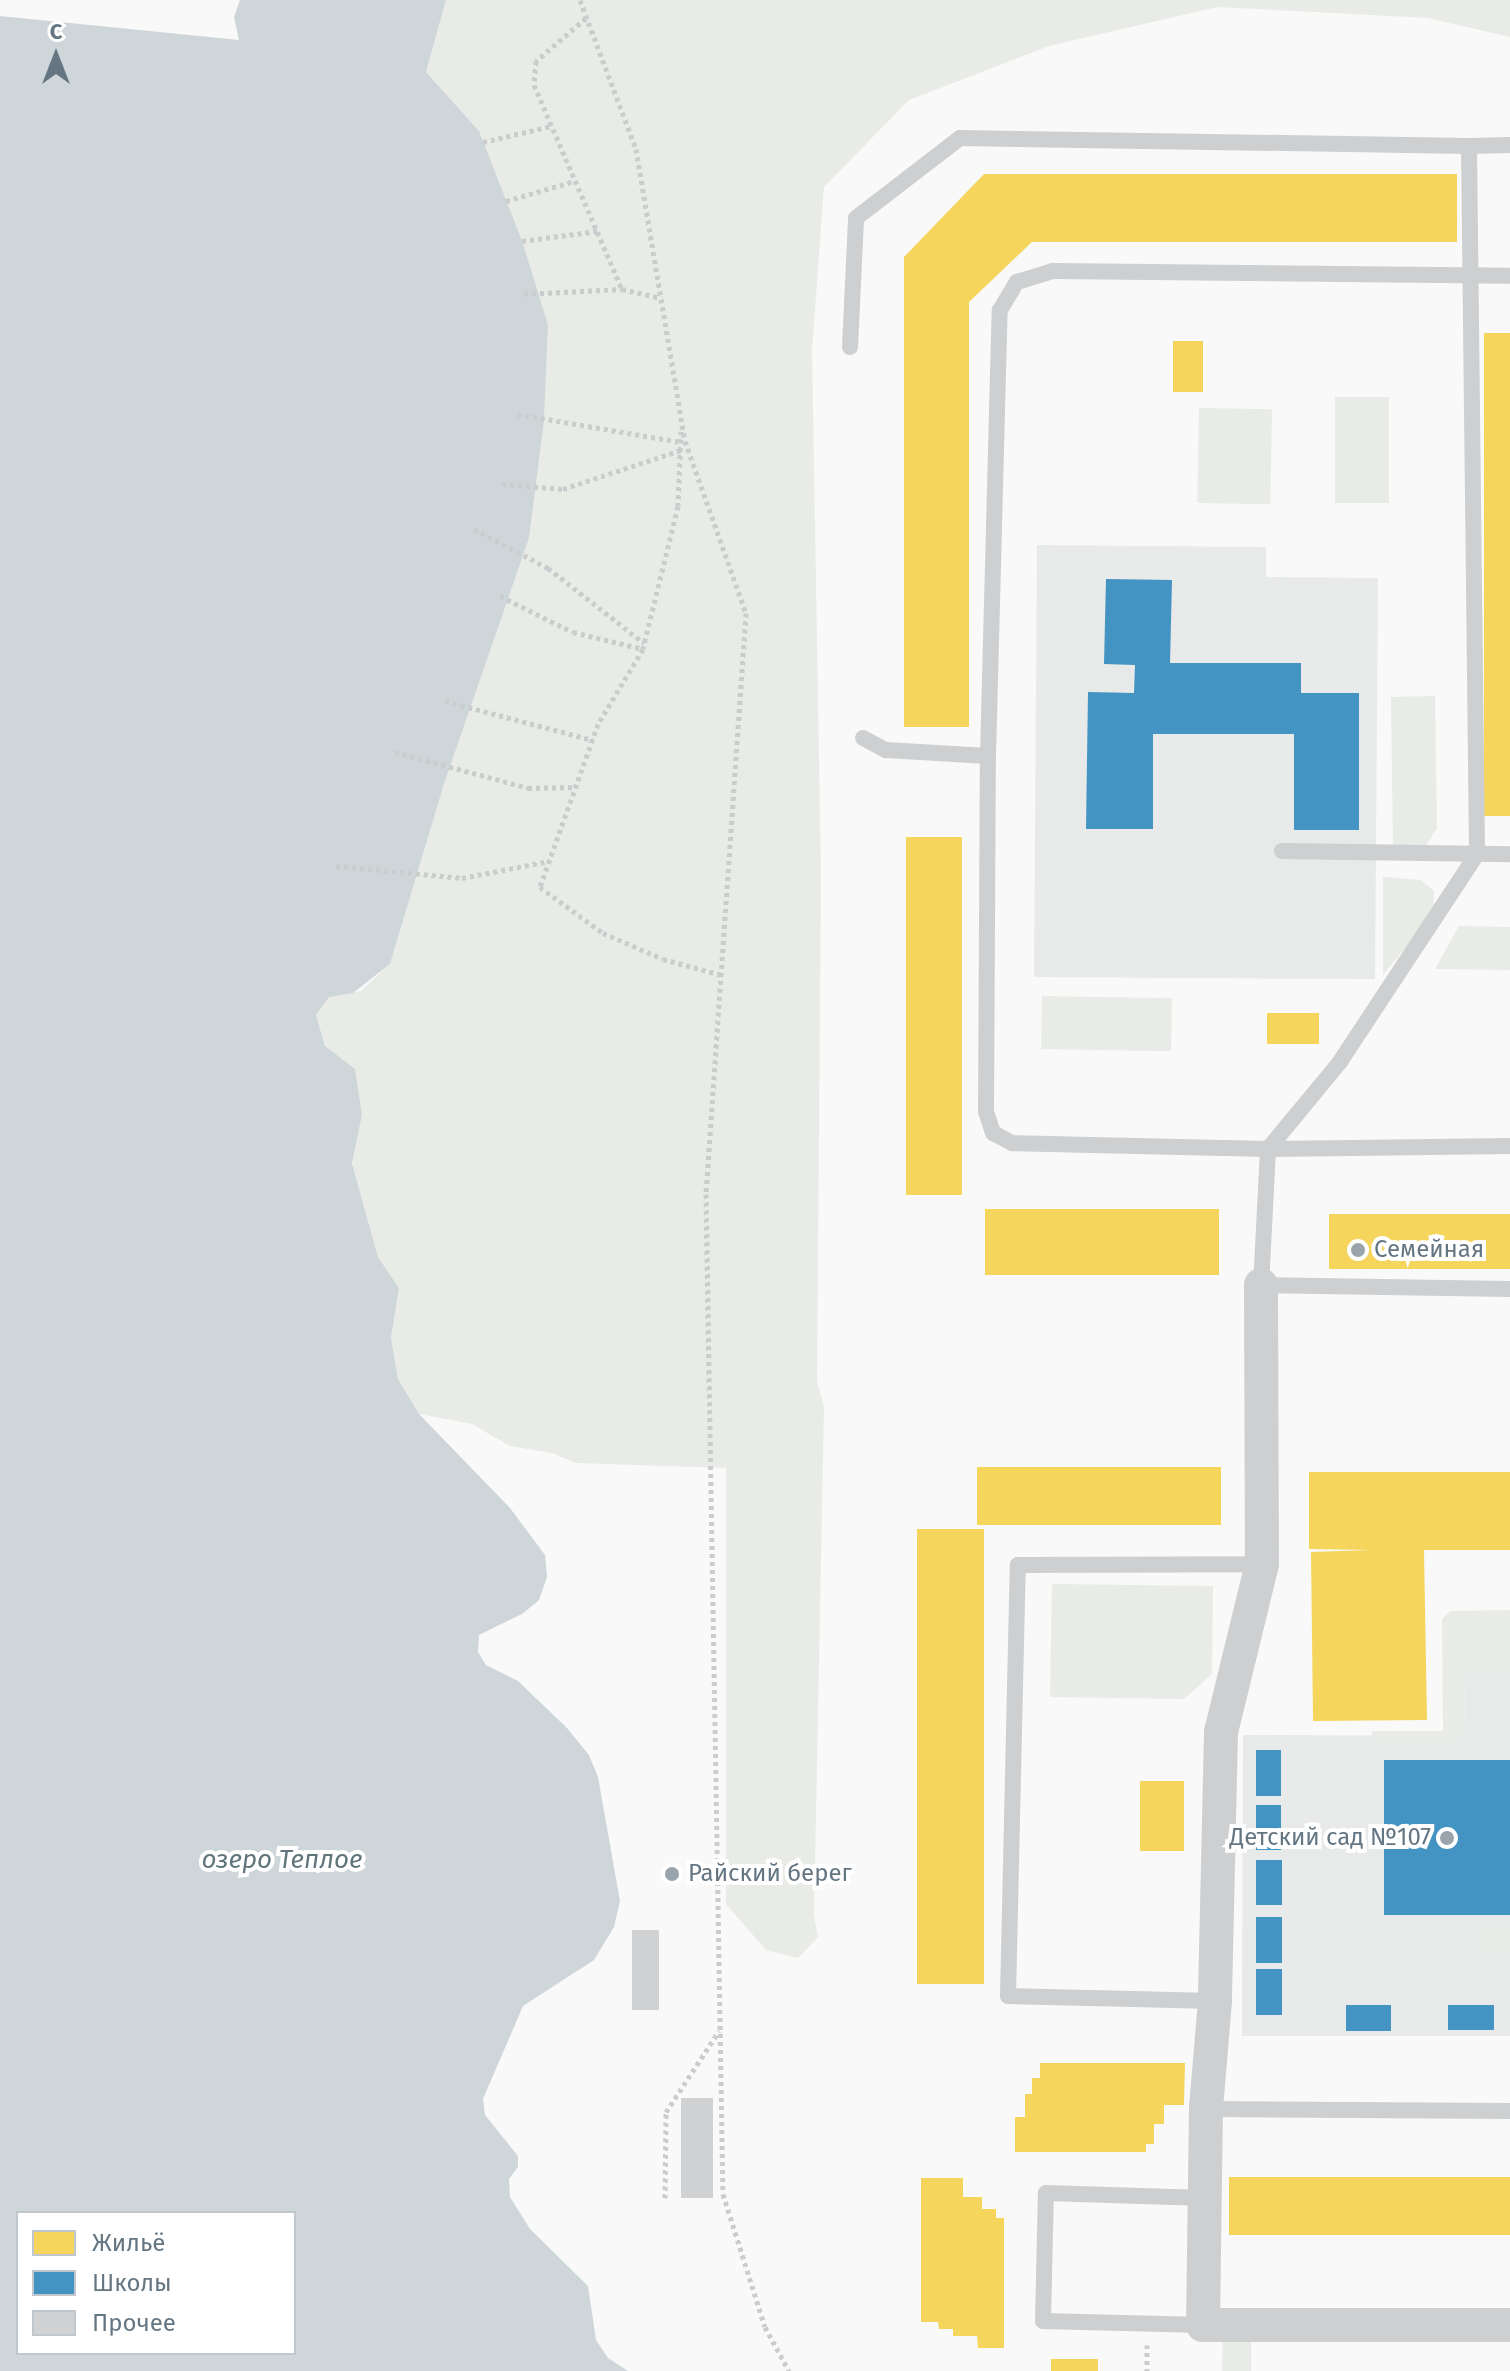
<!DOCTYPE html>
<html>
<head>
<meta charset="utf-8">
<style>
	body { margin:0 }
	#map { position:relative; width:1510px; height:2371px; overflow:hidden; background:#f9f9f9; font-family:"Fira Sans",sans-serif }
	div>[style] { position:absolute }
	.built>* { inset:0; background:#e8e9e9 }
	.green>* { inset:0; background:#e8ebe6; transform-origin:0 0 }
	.water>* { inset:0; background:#ced6d9 }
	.homes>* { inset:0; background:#f6d55c; transform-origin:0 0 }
	.schools>* { inset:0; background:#4393c3; transform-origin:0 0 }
	.building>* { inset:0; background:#d0d2d3; transform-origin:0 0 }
	.path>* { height:5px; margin-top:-2.5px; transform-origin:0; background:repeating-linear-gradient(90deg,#cbcccd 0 4px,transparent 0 8px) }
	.lane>* { height:16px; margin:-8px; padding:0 8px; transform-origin:8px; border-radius:8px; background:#cecfd0 }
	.street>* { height:34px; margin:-17px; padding:0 17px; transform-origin:17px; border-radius:17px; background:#cecfd0 }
	.dots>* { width:22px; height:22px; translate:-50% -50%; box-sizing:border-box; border:4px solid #fff; border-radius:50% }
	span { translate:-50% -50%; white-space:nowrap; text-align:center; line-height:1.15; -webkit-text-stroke:8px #fff; paint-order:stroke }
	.poi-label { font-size:24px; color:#657683 }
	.left { translate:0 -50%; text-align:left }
	.right { translate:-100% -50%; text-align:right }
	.water-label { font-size:26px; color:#60757c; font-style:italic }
	.legend { position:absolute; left:16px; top:2211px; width:280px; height:144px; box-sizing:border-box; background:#fff; border:2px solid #c1c8cd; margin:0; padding:10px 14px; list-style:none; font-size:24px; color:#657683 }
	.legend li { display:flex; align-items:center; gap:16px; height:40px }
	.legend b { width:40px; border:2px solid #c1c8cd }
	.north { position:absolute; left:16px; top:16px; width:80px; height:80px; -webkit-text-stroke:6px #fff; paint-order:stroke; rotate:0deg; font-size:22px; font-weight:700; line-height:32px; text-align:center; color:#657683 }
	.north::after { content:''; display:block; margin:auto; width:28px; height:36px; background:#657683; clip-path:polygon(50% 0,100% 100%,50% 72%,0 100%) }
</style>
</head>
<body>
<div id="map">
	<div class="built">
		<i style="clip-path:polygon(1037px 545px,1266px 547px,1266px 577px,1378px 578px,1375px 979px,1034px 977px)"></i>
		<i style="clip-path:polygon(1510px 1673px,1510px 2036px,1242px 2036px,1243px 1735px,1461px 1736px,1465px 1730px,1464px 1674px)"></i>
	</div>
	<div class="green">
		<i style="clip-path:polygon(446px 0,1510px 0,1510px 37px,1428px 18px,1217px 7px,1049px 46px,909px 100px,824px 187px,812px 350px,821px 876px,817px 1381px,824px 1407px,814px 1915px,818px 1937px,798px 1958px,766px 1950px,726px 1904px,726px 1468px,576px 1463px,552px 1453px,510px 1446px,472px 1424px,419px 1414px,398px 1379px,391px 1338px,399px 1288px,378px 1257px,352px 1162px,362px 1115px,355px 1070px,325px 1046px,316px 1015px,329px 996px,361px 991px,390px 964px,444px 784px,529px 538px,544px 421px,548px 325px,479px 131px,426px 72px)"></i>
		<i style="left:1335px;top:397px;width:54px;height:106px"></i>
		<i style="left:1199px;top:408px;width:73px;height:95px;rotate:1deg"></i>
		<i style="clip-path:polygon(1435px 696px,1437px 828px,1425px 847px,1393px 847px,1391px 697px)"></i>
		<i style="clip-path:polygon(1383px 877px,1421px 880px,1434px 891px,1433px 914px,1383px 975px)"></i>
		<i style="clip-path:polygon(1459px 926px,1510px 927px,1510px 970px,1435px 969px)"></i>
		<i style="left:1042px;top:996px;width:130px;height:53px;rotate:1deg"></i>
		<i style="clip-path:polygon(1052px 1584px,1213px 1586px,1212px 1674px,1184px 1699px,1050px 1697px)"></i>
		<i style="clip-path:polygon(1510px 1610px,1510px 1673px,1464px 1675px,1465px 1730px,1459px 1740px,1443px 1746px,1373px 1747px,1372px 1731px,1443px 1731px,1442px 1619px,1450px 1611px)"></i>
		<i style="left:1480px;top:1929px;width:30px;height:20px"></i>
		<i style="clip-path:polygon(1223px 2330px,1251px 2340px,1251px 2371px,1222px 2371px)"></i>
	</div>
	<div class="water">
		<i style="clip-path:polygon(evenodd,240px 0,446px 0,426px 72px,479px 131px,522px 241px,548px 325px,544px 421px,529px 538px,444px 784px,390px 964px,353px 993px,329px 997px,316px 1015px,325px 1046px,355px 1069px,362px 1115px,352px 1163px,378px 1257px,399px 1288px,391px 1338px,398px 1379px,419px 1414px,510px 1508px,545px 1555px,547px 1577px,539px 1600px,522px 1614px,479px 1635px,478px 1652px,486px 1665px,518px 1681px,567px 1728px,589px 1755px,598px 1777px,620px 1901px,614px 1927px,594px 1960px,523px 2006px,483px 2099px,485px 2115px,518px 2156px,518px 2167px,509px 2179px,510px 2197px,530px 2229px,588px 2286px,596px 2340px,608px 2358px,628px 2371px,0 2371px,0 16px,239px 40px,234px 17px,240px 0,294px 2213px,294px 2353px,18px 2353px,18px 2213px,294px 2213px)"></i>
	</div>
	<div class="homes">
		<i style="clip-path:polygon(984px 174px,1457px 174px,1457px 242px,1032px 242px,969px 302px,969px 727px,904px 727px,904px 257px)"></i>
		<i style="left:1484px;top:333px;width:26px;height:483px"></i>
		<i style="left:1173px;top:341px;width:30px;height:51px"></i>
		<i style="left:906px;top:837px;width:56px;height:358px"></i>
		<i style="left:1319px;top:1013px;width:31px;height:52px;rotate:90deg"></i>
		<i style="left:985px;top:1209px;width:234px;height:66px"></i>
		<i style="left:1329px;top:1214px;width:181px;height:55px"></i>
		<i style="left:977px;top:1467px;width:244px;height:58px"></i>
		<i style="clip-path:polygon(1309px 1472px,1510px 1472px,1510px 1550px,1424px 1550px,1427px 1720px,1313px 1721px,1311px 1552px,1371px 1550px,1309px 1549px)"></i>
		<i style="left:984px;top:1529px;width:455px;height:67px;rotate:90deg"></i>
		<i style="left:1184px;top:1781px;width:70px;height:44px;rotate:90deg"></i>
		<i style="clip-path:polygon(1040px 2063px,1185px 2063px,1184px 2105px,1164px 2105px,1164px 2124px,1154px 2124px,1154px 2144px,1146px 2144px,1146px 2152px,1015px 2152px,1015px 2117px,1025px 2117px,1025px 2094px,1032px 2094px,1032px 2078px,1040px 2078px)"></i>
		<i style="left:1229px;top:2177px;width:281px;height:58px"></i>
		<i style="clip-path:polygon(921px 2178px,963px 2178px,963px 2197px,982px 2197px,982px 2209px,996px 2209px,996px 2218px,1004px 2218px,1004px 2348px,978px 2348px,977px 2336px,953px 2336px,953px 2329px,939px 2329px,938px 2322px,921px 2322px)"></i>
		<i style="left:1051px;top:2359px;width:47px;height:12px"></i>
	</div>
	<div class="schools">
		<i style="clip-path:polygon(1106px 579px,1172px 580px,1170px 663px,1301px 663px,1301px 693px,1359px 693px,1359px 830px,1294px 830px,1294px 734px,1153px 734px,1153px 829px,1086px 829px,1088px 692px,1134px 693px,1135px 665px,1104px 664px)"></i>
		<i style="left:1256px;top:1750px;width:25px;height:46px"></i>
		<i style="left:1510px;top:1760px;width:155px;height:126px;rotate:90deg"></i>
		<i style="left:1256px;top:1805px;width:25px;height:45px"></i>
		<i style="left:1256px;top:1860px;width:26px;height:45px"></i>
		<i style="left:1256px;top:1917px;width:26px;height:46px"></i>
		<i style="left:1256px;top:1969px;width:26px;height:46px"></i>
		<i style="left:1346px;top:2005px;width:45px;height:26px"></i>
		<i style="left:1448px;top:2005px;width:46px;height:25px"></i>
	</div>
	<div class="building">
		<i style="left:632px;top:1930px;width:27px;height:80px"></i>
		<i style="left:681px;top:2098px;width:32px;height:100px"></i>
	</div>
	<div class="path">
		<i style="left:580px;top:0;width:159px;rotate:69.4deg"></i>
		<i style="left:636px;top:149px;width:296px;rotate:80.5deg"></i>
		<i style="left:685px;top:441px;width:182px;rotate:70.5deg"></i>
		<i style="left:746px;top:613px;width:582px;rotate:93.94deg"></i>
		<i style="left:706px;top:1194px;width:1000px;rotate:89.03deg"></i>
		<i style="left:723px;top:2194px;width:139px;rotate:72.5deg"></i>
		<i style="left:765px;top:2327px;width:50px;rotate:61.4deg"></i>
		<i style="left:586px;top:18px;width:66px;rotate:139.3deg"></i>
		<i style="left:536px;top:61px;width:24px;rotate:95deg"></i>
		<i style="left:534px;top:85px;width:222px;rotate:66.7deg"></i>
		<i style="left:622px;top:289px;width:40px;rotate:13deg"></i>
		<i style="left:483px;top:142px;width:71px;rotate:-13.1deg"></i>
		<i style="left:506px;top:201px;width:72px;rotate:-16.2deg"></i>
		<i style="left:522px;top:241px;width:76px;rotate:-7.6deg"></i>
		<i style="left:524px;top:294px;width:98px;rotate:-2.9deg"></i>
		<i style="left:517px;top:414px;width:166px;rotate:9.7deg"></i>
		<i style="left:681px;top:431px;width:75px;rotate:92.3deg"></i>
		<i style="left:678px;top:506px;width:147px;rotate:103.8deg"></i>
		<i style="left:643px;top:649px;width:87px;rotate:121deg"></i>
		<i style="left:598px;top:724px;width:173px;rotate:109.6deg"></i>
		<i style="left:540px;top:887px;width:78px;rotate:36.1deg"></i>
		<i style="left:603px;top:933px;width:65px;rotate:23.4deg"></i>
		<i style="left:663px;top:959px;width:61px;rotate:15.2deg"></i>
		<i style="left:502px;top:484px;width:61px;rotate:4.7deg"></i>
		<i style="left:563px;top:489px;width:124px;rotate:-18.3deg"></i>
		<i style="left:474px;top:529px;width:84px;rotate:27.8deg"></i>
		<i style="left:548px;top:568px;width:122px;rotate:38deg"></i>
		<i style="left:500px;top:596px;width:81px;rotate:26.3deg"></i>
		<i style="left:573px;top:632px;width:72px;rotate:13.7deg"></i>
		<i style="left:445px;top:701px;width:153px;rotate:14.8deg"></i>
		<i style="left:395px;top:752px;width:138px;rotate:15.1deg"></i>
		<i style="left:528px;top:788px;width:48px;rotate:-1.2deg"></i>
		<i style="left:336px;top:866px;width:127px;rotate:5.4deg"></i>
		<i style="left:462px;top:878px;width:89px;rotate:-11.1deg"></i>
		<i style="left:665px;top:2198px;width:86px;rotate:-89.3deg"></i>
		<i style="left:666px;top:2112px;width:97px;rotate:-56.8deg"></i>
		<i style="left:1147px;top:2345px;width:26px;rotate:90deg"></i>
	</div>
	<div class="lane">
		<i style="left:1469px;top:146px;width:41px;rotate:-1.4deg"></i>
		<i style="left:850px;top:347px;width:129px;rotate:-87.3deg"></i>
		<i style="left:856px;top:218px;width:131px;rotate:-37.6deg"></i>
		<i style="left:960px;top:138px;width:509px;rotate:0.9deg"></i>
		<i style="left:1469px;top:146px;width:708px;rotate:89.35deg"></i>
		<i style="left:1477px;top:854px;width:249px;rotate:123.4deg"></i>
		<i style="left:1340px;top:1062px;width:113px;rotate:129.6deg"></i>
		<i style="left:1268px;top:1149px;width:256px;rotate:-178.7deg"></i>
		<i style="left:1012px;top:1143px;width:21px;rotate:-152deg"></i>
		<i style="left:993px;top:1133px;width:22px;rotate:-108deg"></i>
		<i style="left:986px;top:1112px;width:356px;rotate:-89.7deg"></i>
		<i style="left:863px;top:738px;width:26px;rotate:28deg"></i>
		<i style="left:886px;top:750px;width:102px;rotate:3.4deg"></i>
		<i style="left:988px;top:756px;width:446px;rotate:-88.5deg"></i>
		<i style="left:1000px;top:310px;width:33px;rotate:-59deg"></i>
		<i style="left:1017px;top:282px;width:37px;rotate:-17deg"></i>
		<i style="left:1052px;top:271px;width:458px;rotate:0.6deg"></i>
		<i style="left:1282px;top:851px;width:228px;rotate:0.8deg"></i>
		<i style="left:1510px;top:1146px;width:242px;rotate:179.3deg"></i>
		<i style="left:1268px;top:1149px;width:136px;rotate:92.9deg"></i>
		<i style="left:1261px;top:1285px;width:249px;rotate:0.9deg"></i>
		<i style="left:1215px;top:2001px;width:207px;rotate:-178.6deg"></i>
		<i style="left:1008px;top:1996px;width:431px;rotate:-88.7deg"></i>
		<i style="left:1018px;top:1565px;width:244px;rotate:-0.2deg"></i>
		<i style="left:1206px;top:2109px;width:304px;rotate:0.4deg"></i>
		<i style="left:1203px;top:2325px;width:160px;rotate:-178.6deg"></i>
		<i style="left:1043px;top:2321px;width:128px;rotate:-88.7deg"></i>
		<i style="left:1046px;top:2193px;width:159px;rotate:1.8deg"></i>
	</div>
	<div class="street">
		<i style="left:1261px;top:1285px;width:279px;rotate:89.8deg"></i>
		<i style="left:1262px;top:1564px;width:173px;rotate:103.7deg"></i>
		<i style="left:1221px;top:1732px;width:269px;rotate:91.3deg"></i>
		<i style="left:1215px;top:2001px;width:108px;rotate:94.8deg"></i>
		<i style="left:1206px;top:2109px;width:216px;rotate:90.8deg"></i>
		<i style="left:1203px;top:2325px;width:307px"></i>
	</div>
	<div class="dots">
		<i style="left:1358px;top:1250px;background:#99a4ac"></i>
		<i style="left:1447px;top:1838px;background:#99a4ac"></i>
		<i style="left:672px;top:1874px;background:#99a4ac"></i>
	</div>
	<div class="poi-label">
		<span class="left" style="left:1374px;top:1250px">Семейная</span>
		<span class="right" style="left:1431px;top:1838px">Детский сад №107</span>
		<span class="left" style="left:688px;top:1874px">Райский берег</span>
	</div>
	<div class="water-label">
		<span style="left:282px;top:1860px">озеро Теплое</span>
	</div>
	<ul class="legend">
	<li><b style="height:22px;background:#f6d55c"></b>Жильё</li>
	<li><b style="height:22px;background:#4393c3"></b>Школы</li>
	<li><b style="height:22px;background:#d0d2d3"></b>Прочее</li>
	</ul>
	<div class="north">С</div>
</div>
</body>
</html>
